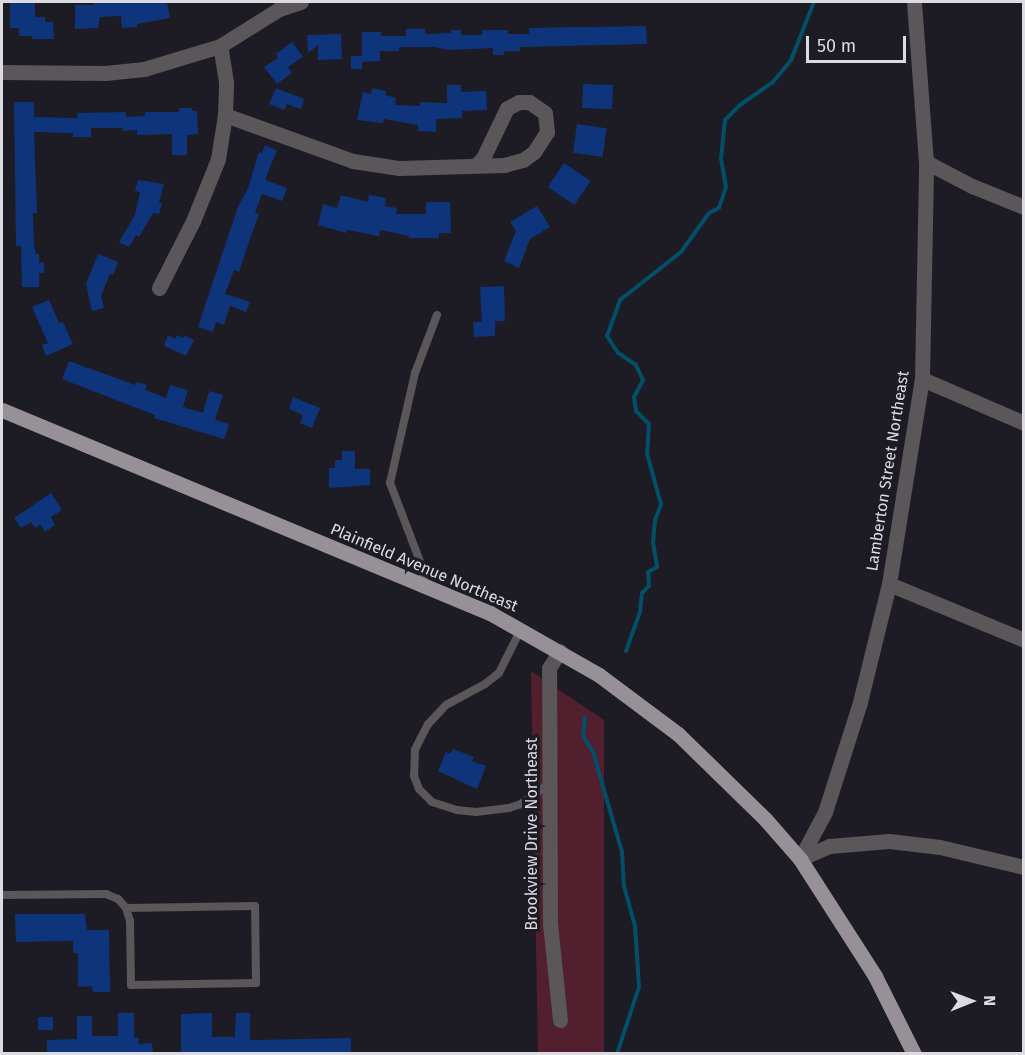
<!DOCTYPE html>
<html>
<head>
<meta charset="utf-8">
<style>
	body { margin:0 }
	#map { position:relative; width:1025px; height:1055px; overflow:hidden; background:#1d1b24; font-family:"Fira Sans",sans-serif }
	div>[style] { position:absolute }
	.green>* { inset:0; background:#511f2e }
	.stream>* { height:4px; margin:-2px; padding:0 2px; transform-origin:2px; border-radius:2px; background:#024f67 }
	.building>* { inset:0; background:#0e357b; transform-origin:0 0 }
	.lane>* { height:8px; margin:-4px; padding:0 4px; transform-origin:4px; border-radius:4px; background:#5a5659 }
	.street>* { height:15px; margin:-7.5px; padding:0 7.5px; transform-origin:7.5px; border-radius:7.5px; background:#5a5659 }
	.primary>* { height:15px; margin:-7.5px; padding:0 7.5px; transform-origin:7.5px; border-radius:7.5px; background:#979096 }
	span { translate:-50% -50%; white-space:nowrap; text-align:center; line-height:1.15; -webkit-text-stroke:6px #1d1b24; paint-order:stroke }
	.street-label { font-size:16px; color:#dcdbe1 }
	.frame { position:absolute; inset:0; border:3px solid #dcdbe1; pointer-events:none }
	.north { position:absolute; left:941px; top:971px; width:60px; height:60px; -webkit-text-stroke:4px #1d1b24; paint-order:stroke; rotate:89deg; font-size:16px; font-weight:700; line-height:24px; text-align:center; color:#dcdbe1 }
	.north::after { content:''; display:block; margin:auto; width:21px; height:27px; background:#dcdbe1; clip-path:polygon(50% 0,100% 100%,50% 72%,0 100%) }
	.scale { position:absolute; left:806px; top:36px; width:100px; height:27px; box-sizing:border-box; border:3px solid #dcdbe1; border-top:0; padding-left:8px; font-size:18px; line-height:21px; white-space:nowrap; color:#dcdbe1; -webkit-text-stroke:4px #1d1b24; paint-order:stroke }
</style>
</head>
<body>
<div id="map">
	<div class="green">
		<i style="clip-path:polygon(531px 671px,604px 720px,604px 1053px,538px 1053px)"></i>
	</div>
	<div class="stream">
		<i style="left:626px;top:651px;width:41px;rotate:-70.3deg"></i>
		<i style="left:640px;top:612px;width:19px;rotate:-84deg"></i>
		<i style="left:642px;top:593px;width:10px;rotate:-45deg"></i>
		<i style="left:649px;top:586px;width:14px;rotate:-94deg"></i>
		<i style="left:648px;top:572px;width:10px;rotate:-29deg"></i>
		<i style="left:657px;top:567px;width:24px;rotate:-99deg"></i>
		<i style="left:653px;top:543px;width:23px;rotate:-85deg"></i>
		<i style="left:655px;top:520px;width:17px;rotate:-69deg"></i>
		<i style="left:661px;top:504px;width:52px;rotate:-105.6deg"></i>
		<i style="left:647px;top:454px;width:30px;rotate:-86deg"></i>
		<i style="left:649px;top:424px;width:18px;rotate:-135deg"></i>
		<i style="left:636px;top:411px;width:14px;rotate:-98deg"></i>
		<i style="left:634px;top:397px;width:19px;rotate:-62deg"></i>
		<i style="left:643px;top:380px;width:17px;rotate:-115deg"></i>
		<i style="left:636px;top:365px;width:22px;rotate:-146deg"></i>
		<i style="left:618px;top:353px;width:20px;rotate:-123deg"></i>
		<i style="left:607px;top:336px;width:38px;rotate:-70deg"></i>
		<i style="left:620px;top:300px;width:78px;rotate:-38.2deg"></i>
		<i style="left:681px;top:252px;width:48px;rotate:-54.3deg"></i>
		<i style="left:709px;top:213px;width:11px;rotate:-27deg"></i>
		<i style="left:719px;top:208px;width:22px;rotate:-72deg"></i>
		<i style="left:726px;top:187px;width:29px;rotate:-100deg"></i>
		<i style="left:721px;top:158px;width:38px;rotate:-84deg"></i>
		<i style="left:725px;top:120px;width:21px;rotate:-45deg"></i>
		<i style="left:740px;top:105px;width:39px;rotate:-35deg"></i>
		<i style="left:772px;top:83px;width:30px;rotate:-50deg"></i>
		<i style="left:791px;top:60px;width:62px;rotate:-68.4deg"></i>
		<i style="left:585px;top:717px;width:19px;rotate:96deg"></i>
		<i style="left:583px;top:736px;width:19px;rotate:58deg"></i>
		<i style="left:593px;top:752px;width:104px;rotate:73.8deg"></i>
		<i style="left:622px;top:852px;width:34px;rotate:87deg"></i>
		<i style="left:624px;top:886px;width:41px;rotate:74.6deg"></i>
		<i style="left:635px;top:926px;width:61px;rotate:86.2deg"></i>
		<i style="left:639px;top:987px;width:71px;rotate:108.2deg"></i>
	</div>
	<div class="building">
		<i style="clip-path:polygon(10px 2px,35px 2px,35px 17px,45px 17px,45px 22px,53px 22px,54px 39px,32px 39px,32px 36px,19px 36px,19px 28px,10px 28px)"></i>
		<i style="clip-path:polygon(94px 2px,167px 2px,170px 18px,137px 24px,137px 27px,122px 28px,121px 16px,100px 17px,98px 28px,75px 29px,75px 5px,94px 5px)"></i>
		<i style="clip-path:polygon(646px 26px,647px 44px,520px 47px,520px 51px,504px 51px,504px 55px,493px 55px,493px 48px,450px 50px,434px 47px,399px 47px,399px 51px,380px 51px,380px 61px,362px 62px,362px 32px,381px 32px,381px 36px,406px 36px,406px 29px,425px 29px,425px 34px,451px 33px,451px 30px,461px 30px,461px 35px,482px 35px,482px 30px,508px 30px,508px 34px,529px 34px,529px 28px)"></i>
		<i style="clip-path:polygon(341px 34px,342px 59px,318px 60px,318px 45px,308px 53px,307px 35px)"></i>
		<i style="clip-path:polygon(292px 42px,303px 57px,288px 67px,292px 73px,277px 84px,264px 67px,278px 58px,276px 54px)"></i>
		<i style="left:351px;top:56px;width:11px;height:13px"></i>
		<i style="left:583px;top:84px;width:30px;height:24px;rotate:2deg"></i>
		<i style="clip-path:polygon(447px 85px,461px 85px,461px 92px,486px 91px,487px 110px,462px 111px,462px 118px,436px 119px,436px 132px,418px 131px,418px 125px,384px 119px,383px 123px,357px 120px,363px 92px,371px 94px,372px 88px,386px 91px,385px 95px,396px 98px,395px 105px,420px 106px,420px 102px,447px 103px)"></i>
		<i style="clip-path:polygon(276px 88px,304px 99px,301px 109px,287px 104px,284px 110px,269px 104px)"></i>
		<i style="clip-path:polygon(14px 102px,34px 102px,34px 117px,78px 118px,77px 113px,126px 112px,126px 117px,145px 116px,145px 112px,179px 112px,179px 108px,192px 108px,192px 111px,197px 111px,198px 134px,187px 135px,187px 155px,172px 155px,172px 134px,137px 135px,137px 130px,123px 131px,123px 128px,91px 128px,91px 137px,73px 137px,73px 133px,34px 132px,37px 213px,33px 213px,34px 244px,36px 254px,39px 254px,39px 263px,44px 262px,44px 273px,39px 273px,39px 287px,22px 287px,21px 246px,16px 246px)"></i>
		<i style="left:577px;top:124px;width:30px;height:29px;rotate:8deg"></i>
		<i style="clip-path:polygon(265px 145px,277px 150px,265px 180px,287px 188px,282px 201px,262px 194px,255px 213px,259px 214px,250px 239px,239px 272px,234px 270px,225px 294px,250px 302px,246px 312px,230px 306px,224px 325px,216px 322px,213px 332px,198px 327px,238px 207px,248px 188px,259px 152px,262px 153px)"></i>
		<i style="left:564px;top:163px;width:32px;height:29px;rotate:34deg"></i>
		<i style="clip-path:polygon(138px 180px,164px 184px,159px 203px,162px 203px,159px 214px,153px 213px,139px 237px,136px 235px,129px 247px,119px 242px,135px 215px,140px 192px,135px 191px)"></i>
		<i style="clip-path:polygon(341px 195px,368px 202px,369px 195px,386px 198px,385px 206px,397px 208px,396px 214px,426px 214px,426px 202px,450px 202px,451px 233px,439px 233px,439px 238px,409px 238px,409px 236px,380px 230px,379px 236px,347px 230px,346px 233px,318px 225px,323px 204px,337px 208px)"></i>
		<i style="clip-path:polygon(537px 206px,550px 227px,530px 239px,519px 268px,504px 261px,516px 231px,510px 222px)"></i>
		<i style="clip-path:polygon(98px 254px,118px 262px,113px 275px,110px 274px,101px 296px,104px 308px,92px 311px,86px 284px)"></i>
		<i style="clip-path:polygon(504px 286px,505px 321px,495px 321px,495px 336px,474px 337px,473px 322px,482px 322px,480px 287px)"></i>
		<i style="clip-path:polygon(49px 300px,59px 323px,63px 322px,73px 344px,46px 356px,42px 345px,48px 343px,32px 307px)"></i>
		<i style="clip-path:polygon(168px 335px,175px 339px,177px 335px,183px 338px,185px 336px,194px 340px,186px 356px,164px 346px)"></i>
		<i style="clip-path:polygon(69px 361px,135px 385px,136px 382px,147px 385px,145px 390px,166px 398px,170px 385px,188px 390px,183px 407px,203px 413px,209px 391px,223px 395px,215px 420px,229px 424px,224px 439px,154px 418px,155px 415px,62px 379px)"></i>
		<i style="clip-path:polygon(293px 397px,320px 408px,312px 428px,300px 423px,303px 415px,289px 409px)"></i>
		<i style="clip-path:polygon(342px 451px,355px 451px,355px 469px,370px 469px,370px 485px,329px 488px,329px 468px,335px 468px,335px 460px,342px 460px)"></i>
		<i style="clip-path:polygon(51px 493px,62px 510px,51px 517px,55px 525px,45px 532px,40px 524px,35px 528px,31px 522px,21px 528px,14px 518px)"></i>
		<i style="clip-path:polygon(453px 749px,474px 757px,472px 761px,486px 766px,477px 789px,438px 771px,446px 752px,450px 754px)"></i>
		<i style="clip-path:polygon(15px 914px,85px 914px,87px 930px,109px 930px,110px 992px,93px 992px,92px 986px,78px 987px,78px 953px,73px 953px,73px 941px,16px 942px)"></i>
		<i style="clip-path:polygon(118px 1013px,134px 1013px,134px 1038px,139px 1038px,138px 1044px,152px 1043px,153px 1053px,47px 1053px,47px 1040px,77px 1039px,77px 1016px,92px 1016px,92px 1036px,118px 1036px)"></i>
		<i style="clip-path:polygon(212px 1013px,212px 1037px,235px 1037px,236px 1013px,250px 1013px,250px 1040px,351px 1038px,351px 1053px,181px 1053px,181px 1014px)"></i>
		<i style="left:38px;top:1017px;width:15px;height:13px"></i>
	</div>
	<div class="lane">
		<i style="left:425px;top:586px;width:22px;rotate:-100deg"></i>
		<i style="left:421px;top:564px;width:87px;rotate:-110.9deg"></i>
		<i style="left:390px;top:483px;width:113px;rotate:-77.2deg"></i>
		<i style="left:415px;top:373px;width:62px;rotate:-69.2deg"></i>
		<i style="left:521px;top:629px;width:49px;rotate:116.6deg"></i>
		<i style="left:499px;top:673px;width:18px;rotate:142deg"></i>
		<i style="left:485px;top:684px;width:44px;rotate:151.7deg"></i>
		<i style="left:446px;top:705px;width:26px;rotate:133deg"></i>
		<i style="left:428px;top:724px;width:29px;rotate:117deg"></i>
		<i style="left:415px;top:750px;width:26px;rotate:92deg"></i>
		<i style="left:414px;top:776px;width:14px;rotate:69deg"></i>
		<i style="left:419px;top:789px;width:18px;rotate:45deg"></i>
		<i style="left:432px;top:802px;width:26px;rotate:18deg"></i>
		<i style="left:457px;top:810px;width:19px;rotate:6deg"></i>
		<i style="left:476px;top:812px;width:33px;rotate:-7deg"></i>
		<i style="left:509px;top:808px;width:13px;rotate:-18deg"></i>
		<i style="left:521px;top:804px;width:34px;rotate:-36deg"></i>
		<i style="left:2px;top:895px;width:104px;rotate:-0.6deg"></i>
		<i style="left:106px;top:894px;width:13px;rotate:23deg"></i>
		<i style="left:118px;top:899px;width:12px;rotate:48deg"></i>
		<i style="left:126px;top:908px;width:14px;rotate:73deg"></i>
		<i style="left:130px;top:921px;width:64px;rotate:89.1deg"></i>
		<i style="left:131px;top:985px;width:125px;rotate:-0.9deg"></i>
		<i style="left:256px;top:983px;width:77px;rotate:-90.7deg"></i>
		<i style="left:255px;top:906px;width:129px;rotate:179.1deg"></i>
	</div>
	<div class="street">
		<i style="left:2px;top:72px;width:103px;rotate:0.6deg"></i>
		<i style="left:105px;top:73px;width:39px;rotate:-6deg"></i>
		<i style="left:144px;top:69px;width:79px;rotate:-16.8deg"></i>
		<i style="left:220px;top:46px;width:70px;rotate:-32.1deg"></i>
		<i style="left:279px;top:9px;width:23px;rotate:-18deg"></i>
		<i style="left:225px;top:115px;width:136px;rotate:19.8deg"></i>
		<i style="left:353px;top:161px;width:47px;rotate:8.7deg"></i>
		<i style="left:399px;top:168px;width:105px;rotate:-1.6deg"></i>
		<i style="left:504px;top:165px;width:20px;rotate:-15deg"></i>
		<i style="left:523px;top:160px;width:14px;rotate:-36deg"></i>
		<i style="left:534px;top:152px;width:24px;rotate:-57deg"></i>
		<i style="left:547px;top:132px;width:19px;rotate:-96deg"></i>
		<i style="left:545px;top:113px;width:19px;rotate:-145deg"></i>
		<i style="left:529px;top:102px;width:10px;rotate:180deg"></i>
		<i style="left:519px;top:102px;width:13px;rotate:153deg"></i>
		<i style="left:507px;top:108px;width:55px;rotate:115.6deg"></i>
		<i style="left:483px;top:158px;width:11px;rotate:135deg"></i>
		<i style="left:926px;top:162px;width:52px;rotate:27.6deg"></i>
		<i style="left:972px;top:186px;width:56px;rotate:22deg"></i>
		<i style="left:159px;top:288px;width:75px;rotate:-63.1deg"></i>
		<i style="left:193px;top:221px;width:67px;rotate:-68deg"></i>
		<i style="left:218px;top:159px;width:45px;rotate:-81deg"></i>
		<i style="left:225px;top:115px;width:33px;rotate:-88deg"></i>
		<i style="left:226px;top:82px;width:36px;rotate:-99deg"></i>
		<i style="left:922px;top:379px;width:111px;rotate:23.3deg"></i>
		<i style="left:889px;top:584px;width:146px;rotate:22.5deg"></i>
		<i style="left:800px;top:859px;width:53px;rotate:-62deg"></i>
		<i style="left:825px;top:812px;width:115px;rotate:-72.3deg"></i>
		<i style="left:860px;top:702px;width:122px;rotate:-76.2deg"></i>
		<i style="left:889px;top:584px;width:208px;rotate:-80.9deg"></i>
		<i style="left:922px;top:379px;width:217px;rotate:-88.9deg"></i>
		<i style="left:926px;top:162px;width:160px;rotate:-94.3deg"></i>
		<i style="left:800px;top:859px;width:32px;rotate:-24deg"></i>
		<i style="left:829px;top:846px;width:60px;rotate:-4.8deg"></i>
		<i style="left:889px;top:841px;width:51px;rotate:6.7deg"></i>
		<i style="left:940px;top:847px;width:86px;rotate:13.4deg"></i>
		<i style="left:560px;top:1020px;width:97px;rotate:-95.9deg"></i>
		<i style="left:550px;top:924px;width:256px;rotate:-90.2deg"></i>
		<i style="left:549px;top:668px;width:20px;rotate:-57deg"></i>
	</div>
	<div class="primary">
		<i style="left:2px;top:410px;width:529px;rotate:22.59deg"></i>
		<i style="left:490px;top:613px;width:125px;rotate:29.6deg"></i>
		<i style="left:599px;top:675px;width:99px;rotate:36.8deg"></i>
		<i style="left:678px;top:734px;width:123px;rotate:44.3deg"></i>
		<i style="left:766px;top:820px;width:52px;rotate:48.9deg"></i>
		<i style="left:800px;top:859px;width:139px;rotate:57.3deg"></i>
		<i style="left:875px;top:976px;width:87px;rotate:63.4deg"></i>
	</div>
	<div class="street-label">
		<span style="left:888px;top:471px;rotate:-81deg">Lamberton Street Northeast</span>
		<span style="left:424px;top:568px;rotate:23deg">Plainfield Avenue Northeast</span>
		<span style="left:532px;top:834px;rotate:-90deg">Brookview Drive Northeast</span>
	</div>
	<div class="frame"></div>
	<div class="north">N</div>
	<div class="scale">50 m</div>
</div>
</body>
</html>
